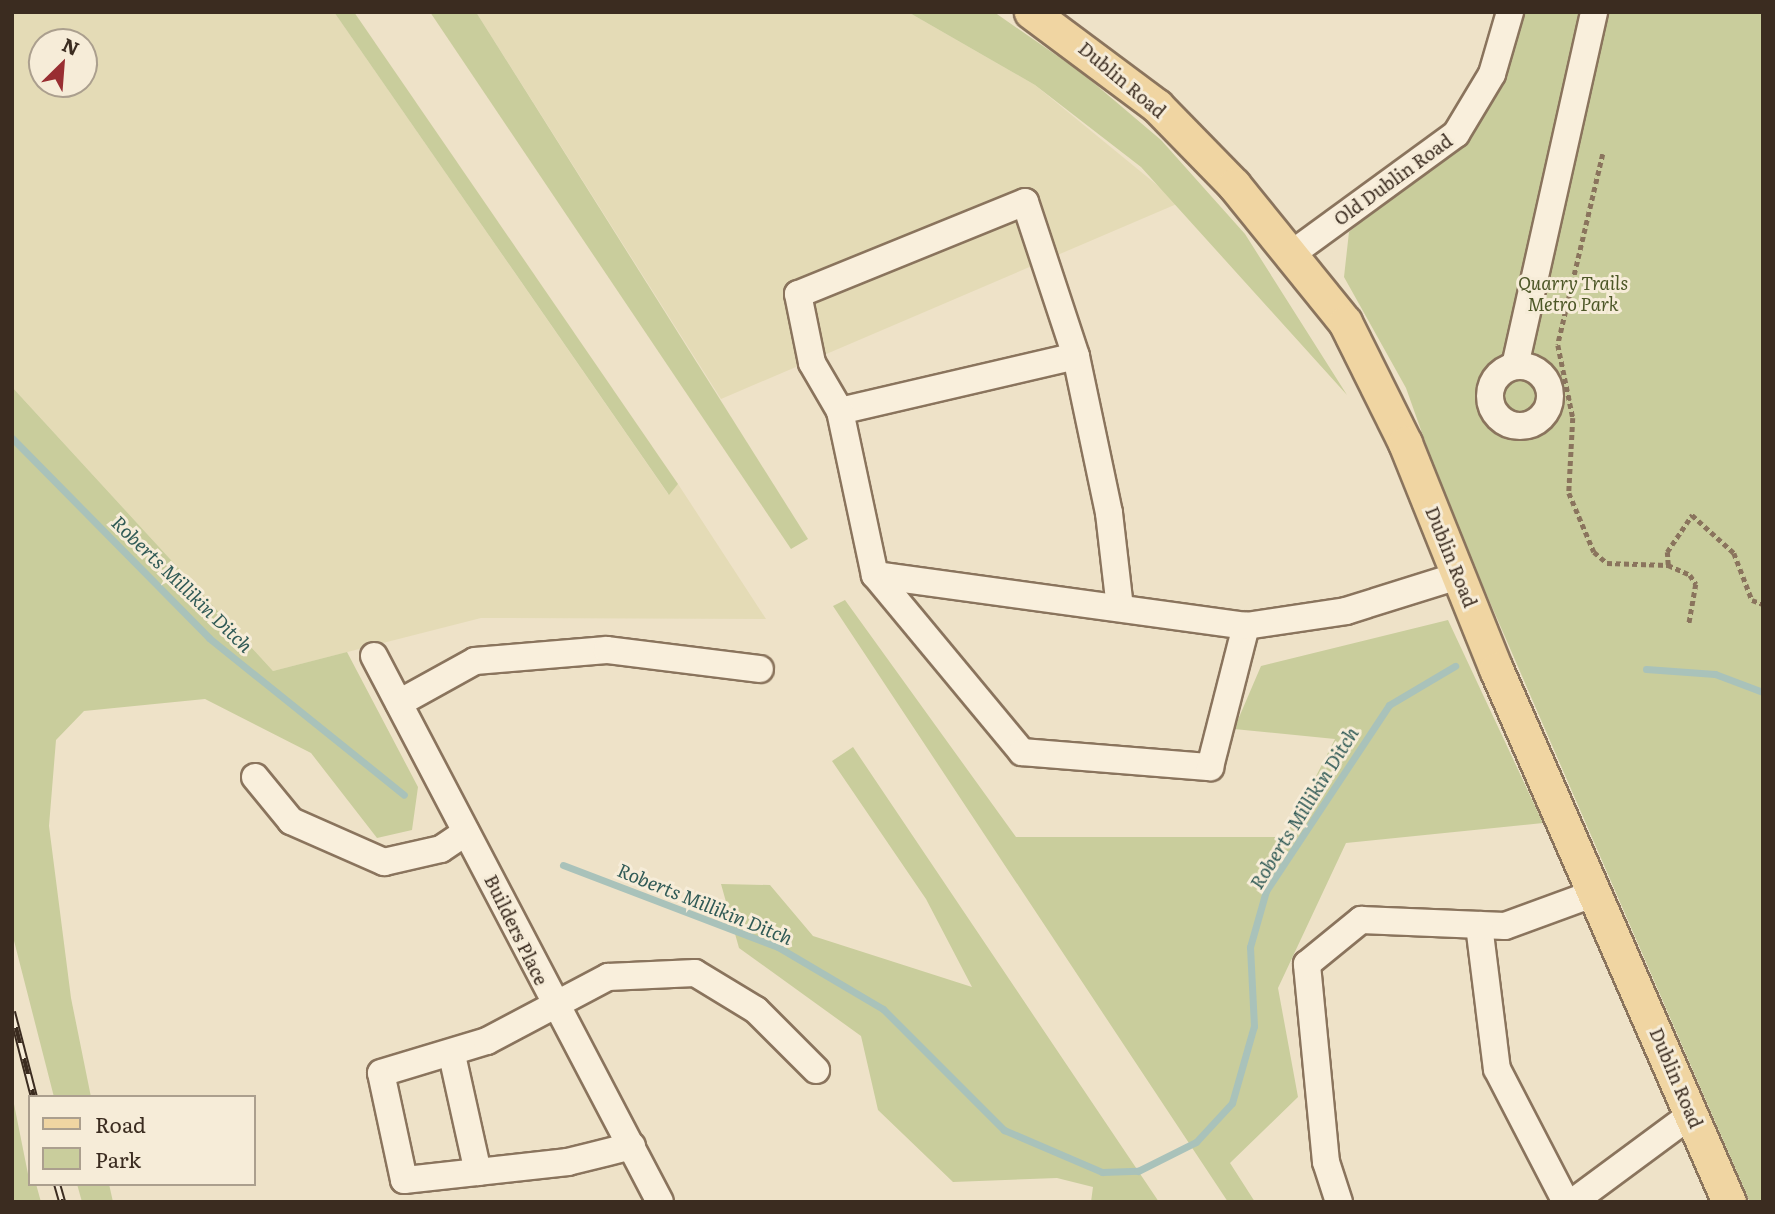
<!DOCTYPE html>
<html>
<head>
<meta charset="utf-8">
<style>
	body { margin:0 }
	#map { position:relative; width:1775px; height:1214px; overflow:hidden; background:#eee2c8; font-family:Literata,serif }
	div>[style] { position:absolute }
	.farmland>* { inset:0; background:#e4dbb6 }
	.green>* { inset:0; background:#c9cd9c }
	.stream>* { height:7px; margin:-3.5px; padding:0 3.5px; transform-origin:3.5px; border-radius:3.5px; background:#a9c2ba }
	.path>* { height:4.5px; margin-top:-2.25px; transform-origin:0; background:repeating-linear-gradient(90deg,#8a745d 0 5px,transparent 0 8.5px) }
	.roads { filter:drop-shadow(2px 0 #8a745d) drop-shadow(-2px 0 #8a745d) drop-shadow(0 2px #8a745d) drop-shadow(0 -2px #8a745d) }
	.minor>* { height:26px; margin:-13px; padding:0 13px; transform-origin:13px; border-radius:13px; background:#f9efdc }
	.minor>.ring { margin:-13px; padding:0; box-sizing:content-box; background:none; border:26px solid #f9efdc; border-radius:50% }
	.major>* { height:33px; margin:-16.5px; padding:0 16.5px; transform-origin:16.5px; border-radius:16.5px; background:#f0d5a2 }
	.rail>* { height:8px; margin-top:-4px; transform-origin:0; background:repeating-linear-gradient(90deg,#f6ecd8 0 16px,#3b2c20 0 32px); box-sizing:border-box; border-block:2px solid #3b2c20 }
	span { translate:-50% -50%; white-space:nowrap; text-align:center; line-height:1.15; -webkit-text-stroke:6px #f6ecd8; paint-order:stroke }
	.street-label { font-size:18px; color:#3b2c20 }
	.park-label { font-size:18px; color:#4d5727; font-style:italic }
	.water-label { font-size:19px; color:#305a56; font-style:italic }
	.frame { position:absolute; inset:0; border:14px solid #3b2c20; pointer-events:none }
	.legend { position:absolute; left:28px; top:1095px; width:228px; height:91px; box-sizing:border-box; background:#f6ecd8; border:2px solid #ab9f8e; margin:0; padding:9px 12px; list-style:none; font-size:21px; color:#3b2c20 }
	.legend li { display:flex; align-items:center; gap:14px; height:35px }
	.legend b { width:35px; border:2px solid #ab9f8e }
	.north { position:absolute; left:28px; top:28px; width:70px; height:70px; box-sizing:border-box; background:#f6ecd8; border:2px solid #ab9f8e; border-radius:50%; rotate:25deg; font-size:19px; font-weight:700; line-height:28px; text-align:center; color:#3b2c20 }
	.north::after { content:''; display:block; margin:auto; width:24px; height:32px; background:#992e32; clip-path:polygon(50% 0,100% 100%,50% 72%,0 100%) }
</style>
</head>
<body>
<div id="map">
	<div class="farmland">
		<i style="clip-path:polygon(evenodd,12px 12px,334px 12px,668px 494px,678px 484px,766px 619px,481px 618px,273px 671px,12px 387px,12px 12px,42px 42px,84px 42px,84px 84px,42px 84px,42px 42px)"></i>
		<i style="clip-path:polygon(476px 12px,908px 12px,1035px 85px,1179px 203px,721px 399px)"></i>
	</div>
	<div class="green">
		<i style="clip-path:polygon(334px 12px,354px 12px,678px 484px,669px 495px)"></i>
		<i style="clip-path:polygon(430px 12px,476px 12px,808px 539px,791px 549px)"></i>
		<i style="clip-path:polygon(908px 12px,994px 12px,1082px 73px,1161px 140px,1245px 234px,1347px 395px,1141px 167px,1035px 85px)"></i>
		<i style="clip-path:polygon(1522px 12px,1763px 12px,1763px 1202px,1750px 1202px,1447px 503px,1406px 388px,1344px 277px,1349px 232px,1462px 139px)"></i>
		<i style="clip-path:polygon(12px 387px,273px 671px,347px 652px,418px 787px,412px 830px,377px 838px,311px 753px,205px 699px,84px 711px,56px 740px,49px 826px,71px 998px,91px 1097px,54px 1097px,12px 933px)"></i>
		<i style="clip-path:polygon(845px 600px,1016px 837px,1285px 837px,1335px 739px,1234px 729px,1261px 666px,1448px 620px,1543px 823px,1346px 843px,1278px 988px,1298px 1097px,1230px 1163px,1255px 1202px,1228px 1202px,833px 606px)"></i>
		<i style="clip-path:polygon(853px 747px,1159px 1202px,1091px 1202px,1093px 1187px,1057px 1178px,953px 1182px,878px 1110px,861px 1036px,739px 948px,721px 884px,770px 885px,813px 936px,972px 987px,926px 899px,832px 761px)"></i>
		<i style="clip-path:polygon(12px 1094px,30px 1184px,36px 1184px,41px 1202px,12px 1202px)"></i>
		<i style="clip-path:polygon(77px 1184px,109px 1184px,113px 1202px,82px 1202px)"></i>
	</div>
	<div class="stream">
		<i style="left:12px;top:438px;width:281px;rotate:45.4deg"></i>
		<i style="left:209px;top:638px;width:250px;rotate:38.8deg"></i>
		<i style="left:1646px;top:669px;width:69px;rotate:4.1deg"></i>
		<i style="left:1715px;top:674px;width:51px;rotate:20.6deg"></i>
		<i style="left:563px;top:865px;width:230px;rotate:20.9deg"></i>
		<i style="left:778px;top:947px;width:122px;rotate:30.6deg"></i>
		<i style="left:883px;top:1009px;width:171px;rotate:45deg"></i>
		<i style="left:1004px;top:1130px;width:107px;rotate:23.2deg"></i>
		<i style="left:1102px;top:1172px;width:36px;rotate:-2deg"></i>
		<i style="left:1138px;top:1171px;width:65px;rotate:-26.6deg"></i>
		<i style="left:1196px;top:1142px;width:53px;rotate:-47.3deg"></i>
		<i style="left:1232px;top:1103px;width:80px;rotate:-74.1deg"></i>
		<i style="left:1254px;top:1026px;width:79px;rotate:-92.9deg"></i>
		<i style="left:1250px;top:947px;width:58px;rotate:-74.1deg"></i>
		<i style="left:1266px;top:891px;width:223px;rotate:-56.5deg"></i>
		<i style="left:1389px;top:705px;width:77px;rotate:-30.6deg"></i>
	</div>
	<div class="path">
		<i style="left:1603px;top:154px;width:196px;rotate:103.3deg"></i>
		<i style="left:1558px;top:345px;width:75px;rotate:78.4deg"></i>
		<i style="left:1573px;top:418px;width:75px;rotate:93.1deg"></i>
		<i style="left:1569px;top:493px;width:64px;rotate:67deg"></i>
		<i style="left:1594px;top:552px;width:17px;rotate:40deg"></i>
		<i style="left:1607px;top:563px;width:61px;rotate:1.9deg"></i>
		<i style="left:1668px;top:565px;width:24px;rotate:24deg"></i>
		<i style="left:1690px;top:575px;width:11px;rotate:56deg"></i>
		<i style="left:1696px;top:584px;width:41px;rotate:99.9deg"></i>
		<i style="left:1551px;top:397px;width:20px;rotate:3deg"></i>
		<i style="left:1668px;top:565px;width:13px;rotate:-94deg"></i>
		<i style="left:1667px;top:552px;width:45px;rotate:-56deg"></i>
		<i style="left:1692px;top:515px;width:57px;rotate:42.1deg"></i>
		<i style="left:1734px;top:553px;width:50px;rotate:69deg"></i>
		<i style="left:1752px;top:600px;width:12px;rotate:20deg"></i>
	</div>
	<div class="roads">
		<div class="minor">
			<i style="left:1290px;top:255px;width:205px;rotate:-36.1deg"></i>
			<i style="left:1456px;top:134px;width:70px;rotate:-59deg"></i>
			<i style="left:1492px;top:74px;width:65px;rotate:-73.8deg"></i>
			<i class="ring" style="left:1490px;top:366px;width:34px;height:34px"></i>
			<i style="left:1515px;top:366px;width:363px;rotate:-77.4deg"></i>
			<i style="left:840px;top:411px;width:242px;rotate:-13.1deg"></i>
			<i style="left:875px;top:575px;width:230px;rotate:50.3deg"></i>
			<i style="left:1022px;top:752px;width:189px;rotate:4.6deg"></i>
			<i style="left:1210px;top:767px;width:146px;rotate:-75.7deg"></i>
			<i style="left:1120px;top:608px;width:96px;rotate:-96.6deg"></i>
			<i style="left:1109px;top:513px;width:160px;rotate:-101.9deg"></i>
			<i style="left:1076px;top:356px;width:162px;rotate:-108.3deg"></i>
			<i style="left:1025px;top:202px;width:245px;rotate:157.9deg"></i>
			<i style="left:798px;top:294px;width:70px;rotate:78.5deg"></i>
			<i style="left:812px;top:363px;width:56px;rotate:59.7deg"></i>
			<i style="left:840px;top:411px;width:168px;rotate:78deg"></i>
			<i style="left:875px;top:575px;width:374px;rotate:7.8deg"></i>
			<i style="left:1246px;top:626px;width:101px;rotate:-8.5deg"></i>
			<i style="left:1346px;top:611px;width:117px;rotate:-17.4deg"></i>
			<i style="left:374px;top:656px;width:616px;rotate:62.35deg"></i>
			<i style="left:399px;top:703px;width:87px;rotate:-28.9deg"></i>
			<i style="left:475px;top:661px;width:132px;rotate:-4.8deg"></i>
			<i style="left:607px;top:650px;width:154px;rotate:7.1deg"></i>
			<i style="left:255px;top:777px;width:57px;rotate:50.7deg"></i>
			<i style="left:291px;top:821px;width:102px;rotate:23.8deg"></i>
			<i style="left:384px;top:862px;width:58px;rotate:-12.8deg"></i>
			<i style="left:441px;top:849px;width:30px;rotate:-34deg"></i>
			<i style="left:1479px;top:925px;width:145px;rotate:82.9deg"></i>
			<i style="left:1497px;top:1069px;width:150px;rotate:62.6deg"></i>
			<i style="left:452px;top:1055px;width:120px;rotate:77.5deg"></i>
			<i style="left:632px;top:1146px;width:66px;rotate:166deg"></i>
			<i style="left:568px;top:1162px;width:165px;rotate:173.7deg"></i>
			<i style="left:404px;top:1180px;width:109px;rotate:-102.1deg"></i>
			<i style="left:381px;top:1073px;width:111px;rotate:-16.8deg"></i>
			<i style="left:487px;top:1041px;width:137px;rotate:-27.9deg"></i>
			<i style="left:608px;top:977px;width:87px;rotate:-2.6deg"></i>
			<i style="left:695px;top:973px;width:71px;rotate:31.2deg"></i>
			<i style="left:756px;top:1010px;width:85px;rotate:45deg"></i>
			<i style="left:1339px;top:1202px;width:42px;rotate:-108deg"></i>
			<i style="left:1326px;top:1162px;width:199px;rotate:-95.5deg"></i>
			<i style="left:1307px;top:964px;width:70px;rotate:-39.2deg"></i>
			<i style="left:1361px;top:920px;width:144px;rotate:2.4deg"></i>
			<i style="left:1505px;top:926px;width:96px;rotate:-20.1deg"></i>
			<i style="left:1573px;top:1202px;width:148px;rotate:-36.5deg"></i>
		</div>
		<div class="major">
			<i style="left:1031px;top:12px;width:157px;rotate:36.7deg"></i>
			<i style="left:1157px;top:106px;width:110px;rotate:45.7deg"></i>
			<i style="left:1234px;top:185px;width:176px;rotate:51deg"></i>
			<i style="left:1345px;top:322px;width:135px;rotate:63.6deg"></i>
			<i style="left:1405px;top:443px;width:244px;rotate:68.1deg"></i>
			<i style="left:1496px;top:669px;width:582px;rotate:66.39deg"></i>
		</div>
	</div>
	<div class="rail">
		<i style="left:12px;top:1012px;width:88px;rotate:75.5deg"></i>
		<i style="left:57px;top:1184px;width:19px;rotate:74deg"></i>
	</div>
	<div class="street-label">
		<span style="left:1122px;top:80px;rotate:40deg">Dublin Road</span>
		<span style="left:1393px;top:180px;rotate:-36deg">Old Dublin Road</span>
		<span style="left:1451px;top:557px;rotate:68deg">Dublin Road</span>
		<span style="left:516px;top:930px;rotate:64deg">Builders Place</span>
		<span style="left:1676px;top:1078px;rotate:67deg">Dublin Road</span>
	</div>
	<div class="park-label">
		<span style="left:1573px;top:294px">Quarry Trails<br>Metro Park</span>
	</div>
	<div class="water-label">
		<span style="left:182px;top:584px;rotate:44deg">Roberts Millikin Ditch</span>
		<span style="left:1304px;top:808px;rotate:-58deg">Roberts Millikin Ditch</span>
		<span style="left:705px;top:904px;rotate:22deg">Roberts Millikin Ditch</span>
	</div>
	<div class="frame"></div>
	<ul class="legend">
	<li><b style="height:9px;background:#f0d5a2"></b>Road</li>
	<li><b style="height:19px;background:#c9cd9c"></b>Park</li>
	</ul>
	<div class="north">N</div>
</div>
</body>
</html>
